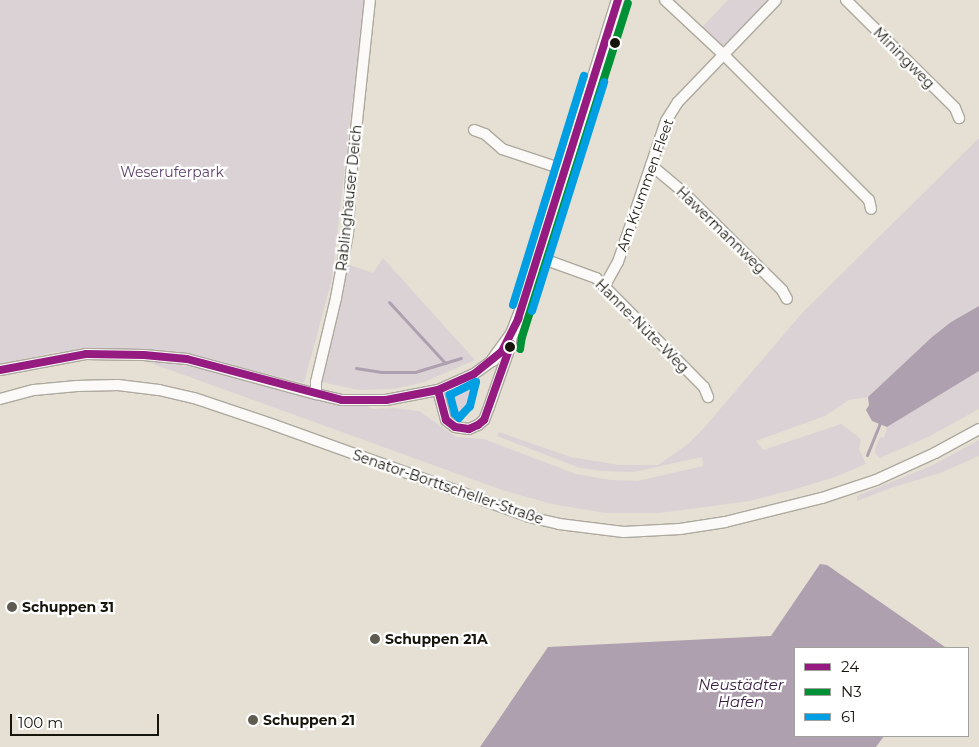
<!DOCTYPE html>
<html>
<head>
<meta charset="utf-8">
<style>
	body { margin:0 }
	#map { position:relative; width:979px; height:747px; overflow:hidden; background:#e5e0d3; font-family:Montserrat,sans-serif }
	div>[style] { position:absolute }
	.green>* { inset:0; background:#dbd2d6 }
	.water>* { inset:0; background:#afa0af }
	.stream>* { height:3px; margin:-1.5px; padding:0 1.5px; transform-origin:1.5px; border-radius:1.5px; background:#afa0af }
	.roads { filter:drop-shadow(1px 0 #ada99f) drop-shadow(-1px 0 #ada99f) drop-shadow(0 1px #ada99f) drop-shadow(0 -1px #ada99f) }
	.minor>* { height:10px; margin:-5px; padding:0 5px; transform-origin:5px; border-radius:5px; background:#fbfaf8 }
	.tertiary>* { height:12px; margin:-6px; padding:0 6px; transform-origin:6px; border-radius:6px; background:#fbfaf8 }
	.bus-1>* { height:8px; margin:-4px; padding:0 4px; transform-origin:4px; border-radius:4px; background:#951b81 }
	.bus-2>* { height:8px; margin:-4px; padding:0 4px; transform-origin:4px; border-radius:4px; background:#009035 }
	.bus-3>* { height:8px; margin:-4px; padding:0 4px; transform-origin:4px; border-radius:4px; background:#009fe3 }
	.dots>* { width:14px; height:14px; translate:-50% -50%; box-sizing:border-box; border:2px solid #fff; border-radius:50% }
	span { translate:-50% -50%; white-space:nowrap; text-align:center; line-height:1.15; -webkit-text-stroke:4.5px #fff; paint-order:stroke }
	.street-label { font-size:14px; color:#17140b }
	.park-label { font-size:14px; color:#5e416a }
	.poi-label { font-size:14px; color:#17140b; font-weight:700 }
	.left { translate:0 -50%; text-align:left }
	.water-label { font-size:15px; color:#381d42; font-style:italic }
	.legend { position:absolute; left:794px; top:647px; width:175px; height:90px; box-sizing:border-box; background:#fff; border:1px solid #a2a19d; margin:0; padding:6px 9px; list-style:none; font-size:15px; color:#17140b }
	.legend li { display:flex; align-items:center; gap:10px; height:25px }
	.legend b { width:25px; border:1px solid #a2a19d }
	.scale { position:absolute; left:10px; top:714px; width:149px; height:22px; box-sizing:border-box; border:2px solid #17140b; border-top:0; padding-left:6px; font-size:15px; line-height:18px; white-space:nowrap; color:#17140b; -webkit-text-stroke:4px #fff; paint-order:stroke }
</style>
</head>
<body>
<div id="map">
	<div class="green">
		<i style="clip-path:polygon(0 0,364px 0,332px 279px,304px 383px,188px 354px,152px 350px,56px 352px,0 364px)"></i>
		<i style="clip-path:polygon(728px 0,769px 0,726px 44px,722px 45px,716px 43px,701px 28px)"></i>
		<i style="clip-path:polygon(979px 138px,979px 306px,951px 322px,932px 337px,868px 397px,849px 400px,825px 416px,756px 441px,763px 450px,841px 424px,861px 439px,859px 449px,866px 464px,835px 477px,796px 489px,750px 501px,660px 513px,605px 513px,552px 504px,502px 490px,148px 362px,151px 361px,170px 363px,206px 370px,316px 400px,363px 404px,373px 409px,394px 408px,419px 411px,456px 437px,484px 439px,576px 474px,611px 480px,637px 481px,703px 466px,702px 457px,633px 472px,602px 471px,580px 468px,497px 436px,499px 432px,571px 457px,619px 465px,658px 465px,688px 444px,704px 428px,802px 313px)"></i>
		<i style="clip-path:polygon(383px 258px,475px 360px,424px 382px,394px 389px,359px 390px,326px 383px,321px 380px,347px 264px,373px 273px)"></i>
		<i style="clip-path:polygon(979px 371px,979px 409px,928px 437px,880px 458px,875px 453px,876px 446px,880px 437px,884px 438px,887px 427px)"></i>
		<i style="clip-path:polygon(480px 380px,472px 410px,458px 411px,448px 407px,448px 399px,453px 393px)"></i>
		<i style="clip-path:polygon(979px 440px,979px 456px,940px 473px,891px 488px,857px 501px,857px 496px,933px 465px)"></i>
	</div>
	<div class="water">
		<i style="clip-path:polygon(979px 306px,979px 371px,887px 427px,872px 421px,866px 410px,869px 405px,868px 397px,932px 337px,951px 322px)"></i>
		<i style="clip-path:polygon(820px 564px,827px 565px,945px 647px,795px 648px,795px 736px,884px 736px,876px 747px,480px 747px,548px 647px,771px 636px)"></i>
	</div>
	<div class="stream">
		<i style="left:389px;top:302px;width:83px;rotate:47.4deg"></i>
		<i style="left:356px;top:368px;width:26px;rotate:9deg"></i>
		<i style="left:382px;top:372px;width:33px"></i>
		<i style="left:415px;top:372px;width:48px;rotate:-16.9deg"></i>
		<i style="left:867px;top:455px;width:37px;rotate:-68deg"></i>
	</div>
	<div class="roads">
		<div class="minor">
			<i style="left:665px;top:0;width:79px;rotate:43deg"></i>
			<i style="left:723px;top:54px;width:206px;rotate:45deg"></i>
			<i style="left:869px;top:200px;width:9px;rotate:77deg"></i>
			<i style="left:846px;top:0;width:153px;rotate:44.7deg"></i>
			<i style="left:955px;top:108px;width:11px;rotate:68deg"></i>
			<i style="left:474px;top:130px;width:12px;rotate:20deg"></i>
			<i style="left:485px;top:134px;width:23px;rotate:41deg"></i>
			<i style="left:502px;top:149px;width:66px;rotate:18.4deg"></i>
			<i style="left:651px;top:165px;width:40px;rotate:40deg"></i>
			<i style="left:682px;top:191px;width:141px;rotate:44.7deg"></i>
			<i style="left:782px;top:290px;width:10px;rotate:61deg"></i>
			<i style="left:538px;top:257px;width:62px;rotate:19.9deg"></i>
			<i style="left:596px;top:278px;width:153px;rotate:45.3deg"></i>
			<i style="left:704px;top:387px;width:11px;rotate:68deg"></i>
			<i style="left:604px;top:287px;width:29px;rotate:-61deg"></i>
			<i style="left:618px;top:262px;width:149px;rotate:-71.2deg"></i>
			<i style="left:666px;top:121px;width:22px;rotate:-58deg"></i>
			<i style="left:678px;top:102px;width:141px;rotate:-46.1deg"></i>
			<i style="left:0;top:370px;width:87px;rotate:-10.5deg"></i>
			<i style="left:86px;top:354px;width:58px;rotate:1deg"></i>
			<i style="left:144px;top:355px;width:43px;rotate:5.3deg"></i>
			<i style="left:187px;top:359px;width:134px;rotate:15.2deg"></i>
			<i style="left:316px;top:394px;width:27px;rotate:13deg"></i>
			<i style="left:342px;top:400px;width:44px"></i>
			<i style="left:386px;top:400px;width:53px;rotate:-10.9deg"></i>
			<i style="left:438px;top:390px;width:39px;rotate:-24deg"></i>
			<i style="left:474px;top:374px;width:24px;rotate:-36deg"></i>
			<i style="left:438px;top:390px;width:31px;rotate:75deg"></i>
			<i style="left:446px;top:420px;width:11px;rotate:38deg"></i>
			<i style="left:455px;top:427px;width:14px;rotate:8deg"></i>
			<i style="left:469px;top:429px;width:10px;rotate:-24deg"></i>
			<i style="left:478px;top:425px;width:8px;rotate:-40deg"></i>
			<i style="left:484px;top:420px;width:14px;rotate:-69deg"></i>
			<i style="left:489px;top:407px;width:64px;rotate:-70.7deg"></i>
			<i style="left:510px;top:347px;width:12px;rotate:-81deg"></i>
			<i style="left:316px;top:394px;width:12px;rotate:-90deg"></i>
			<i style="left:316px;top:382px;width:86px;rotate:-76.6deg"></i>
			<i style="left:336px;top:298px;width:66px;rotate:-79.5deg"></i>
			<i style="left:348px;top:233px;width:56px;rotate:-86.9deg"></i>
			<i style="left:351px;top:177px;width:178px;rotate:-83.9deg"></i>
			<i style="left:0;top:399px;width:35px;rotate:-15deg"></i>
			<i style="left:34px;top:390px;width:43px;rotate:-5.3deg"></i>
			<i style="left:77px;top:386px;width:41px;rotate:-1.4deg"></i>
			<i style="left:118px;top:385px;width:41px;rotate:7deg"></i>
			<i style="left:159px;top:390px;width:36px;rotate:13deg"></i>
			<i style="left:194px;top:398px;width:84px;rotate:18.6deg"></i>
			<i style="left:274px;top:425px;width:271px;rotate:19.8deg"></i>
			<i style="left:529px;top:517px;width:31px;rotate:13deg"></i>
			<i style="left:559px;top:524px;width:65px;rotate:7deg"></i>
			<i style="left:624px;top:532px;width:56px;rotate:-3.1deg"></i>
			<i style="left:680px;top:529px;width:46px;rotate:-8.8deg"></i>
			<i style="left:725px;top:522px;width:100px;rotate:-13.9deg"></i>
			<i style="left:822px;top:498px;width:57px;rotate:-18.4deg"></i>
			<i style="left:876px;top:480px;width:65px;rotate:-24.6deg"></i>
			<i style="left:935px;top:453px;width:50px;rotate:-28.6deg"></i>
		</div>
		<div class="tertiary">
			<i style="left:493px;top:360px;width:32px;rotate:-54deg"></i>
			<i style="left:512px;top:334px;width:28px;rotate:-69deg"></i>
			<i style="left:522px;top:308px;width:323px;rotate:-72.7deg"></i>
		</div>
	</div>
	<div class="bus-1">
		<i style="left:0;top:370px;width:87px;rotate:-10.5deg"></i>
		<i style="left:86px;top:354px;width:58px;rotate:1deg"></i>
		<i style="left:144px;top:355px;width:43px;rotate:5.3deg"></i>
		<i style="left:187px;top:359px;width:160px;rotate:14.8deg"></i>
		<i style="left:342px;top:400px;width:44px"></i>
		<i style="left:386px;top:400px;width:53px;rotate:-10.9deg"></i>
		<i style="left:438px;top:390px;width:39px;rotate:-24deg"></i>
		<i style="left:474px;top:374px;width:36px;rotate:-39deg"></i>
		<i style="left:502px;top:351px;width:36px;rotate:-63deg"></i>
		<i style="left:518px;top:319px;width:334px;rotate:-72.6deg"></i>
		<i style="left:438px;top:390px;width:31px;rotate:75deg"></i>
		<i style="left:446px;top:420px;width:11px;rotate:38deg"></i>
		<i style="left:455px;top:427px;width:14px;rotate:8deg"></i>
		<i style="left:469px;top:429px;width:10px;rotate:-24deg"></i>
		<i style="left:478px;top:425px;width:8px;rotate:-40deg"></i>
		<i style="left:484px;top:420px;width:81px;rotate:-70.4deg"></i>
	</div>
	<div class="bus-2">
		<i style="left:520px;top:349px;width:12px;rotate:-81deg"></i>
		<i style="left:522px;top:337px;width:350px;rotate:-72.4deg"></i>
	</div>
	<div class="bus-3">
		<i style="left:513px;top:305px;width:240px;rotate:-72.8deg"></i>
		<i style="left:532px;top:311px;width:240px;rotate:-72.5deg"></i>
		<i style="left:476px;top:382px;width:25px;rotate:104deg"></i>
		<i style="left:470px;top:406px;width:16px;rotate:133deg"></i>
		<i style="left:459px;top:418px;width:6px;rotate:-135deg"></i>
		<i style="left:455px;top:414px;width:20px;rotate:-105deg"></i>
		<i style="left:450px;top:395px;width:29px;rotate:-27deg"></i>
	</div>
	<div class="dots">
		<i style="left:615px;top:43px;background:#17140b"></i>
		<i style="left:510px;top:347px;background:#17140b"></i>
		<i style="left:12px;top:607px;background:#5f5b51"></i>
		<i style="left:375px;top:639px;background:#5f5b51"></i>
		<i style="left:253px;top:720px;background:#5f5b51"></i>
	</div>
	<div class="street-label">
		<span style="left:904px;top:58px;rotate:45deg">Miningweg</span>
		<span style="left:645px;top:185px;rotate:-70deg">Am Krummen Fleet</span>
		<span style="left:349px;top:198px;rotate:-84deg">Rablinghauser Deich</span>
		<span style="left:721px;top:230px;rotate:44deg">Hawermannweg</span>
		<span style="left:642px;top:326px;rotate:45deg">Hanne-Nüte-Weg</span>
		<span style="left:448px;top:487px;rotate:19deg">Senator-Borttscheller-Straße</span>
	</div>
	<div class="park-label">
		<span style="left:172px;top:172px">Weseruferpark</span>
	</div>
	<div class="poi-label">
		<span class="left" style="left:22px;top:607px">Schuppen 31</span>
		<span class="left" style="left:385px;top:639px">Schuppen 21A</span>
		<span class="left" style="left:263px;top:720px">Schuppen 21</span>
	</div>
	<div class="water-label">
		<span style="left:741px;top:693px">Neustädter<br>Hafen</span>
	</div>
	<ul class="legend">
	<li><b style="height:6px;background:#951b81"></b>24</li>
	<li><b style="height:6px;background:#009035"></b>N3</li>
	<li><b style="height:6px;background:#009fe3"></b>61</li>
	</ul>
	<div class="scale">100 m</div>
</div>
</body>
</html>
